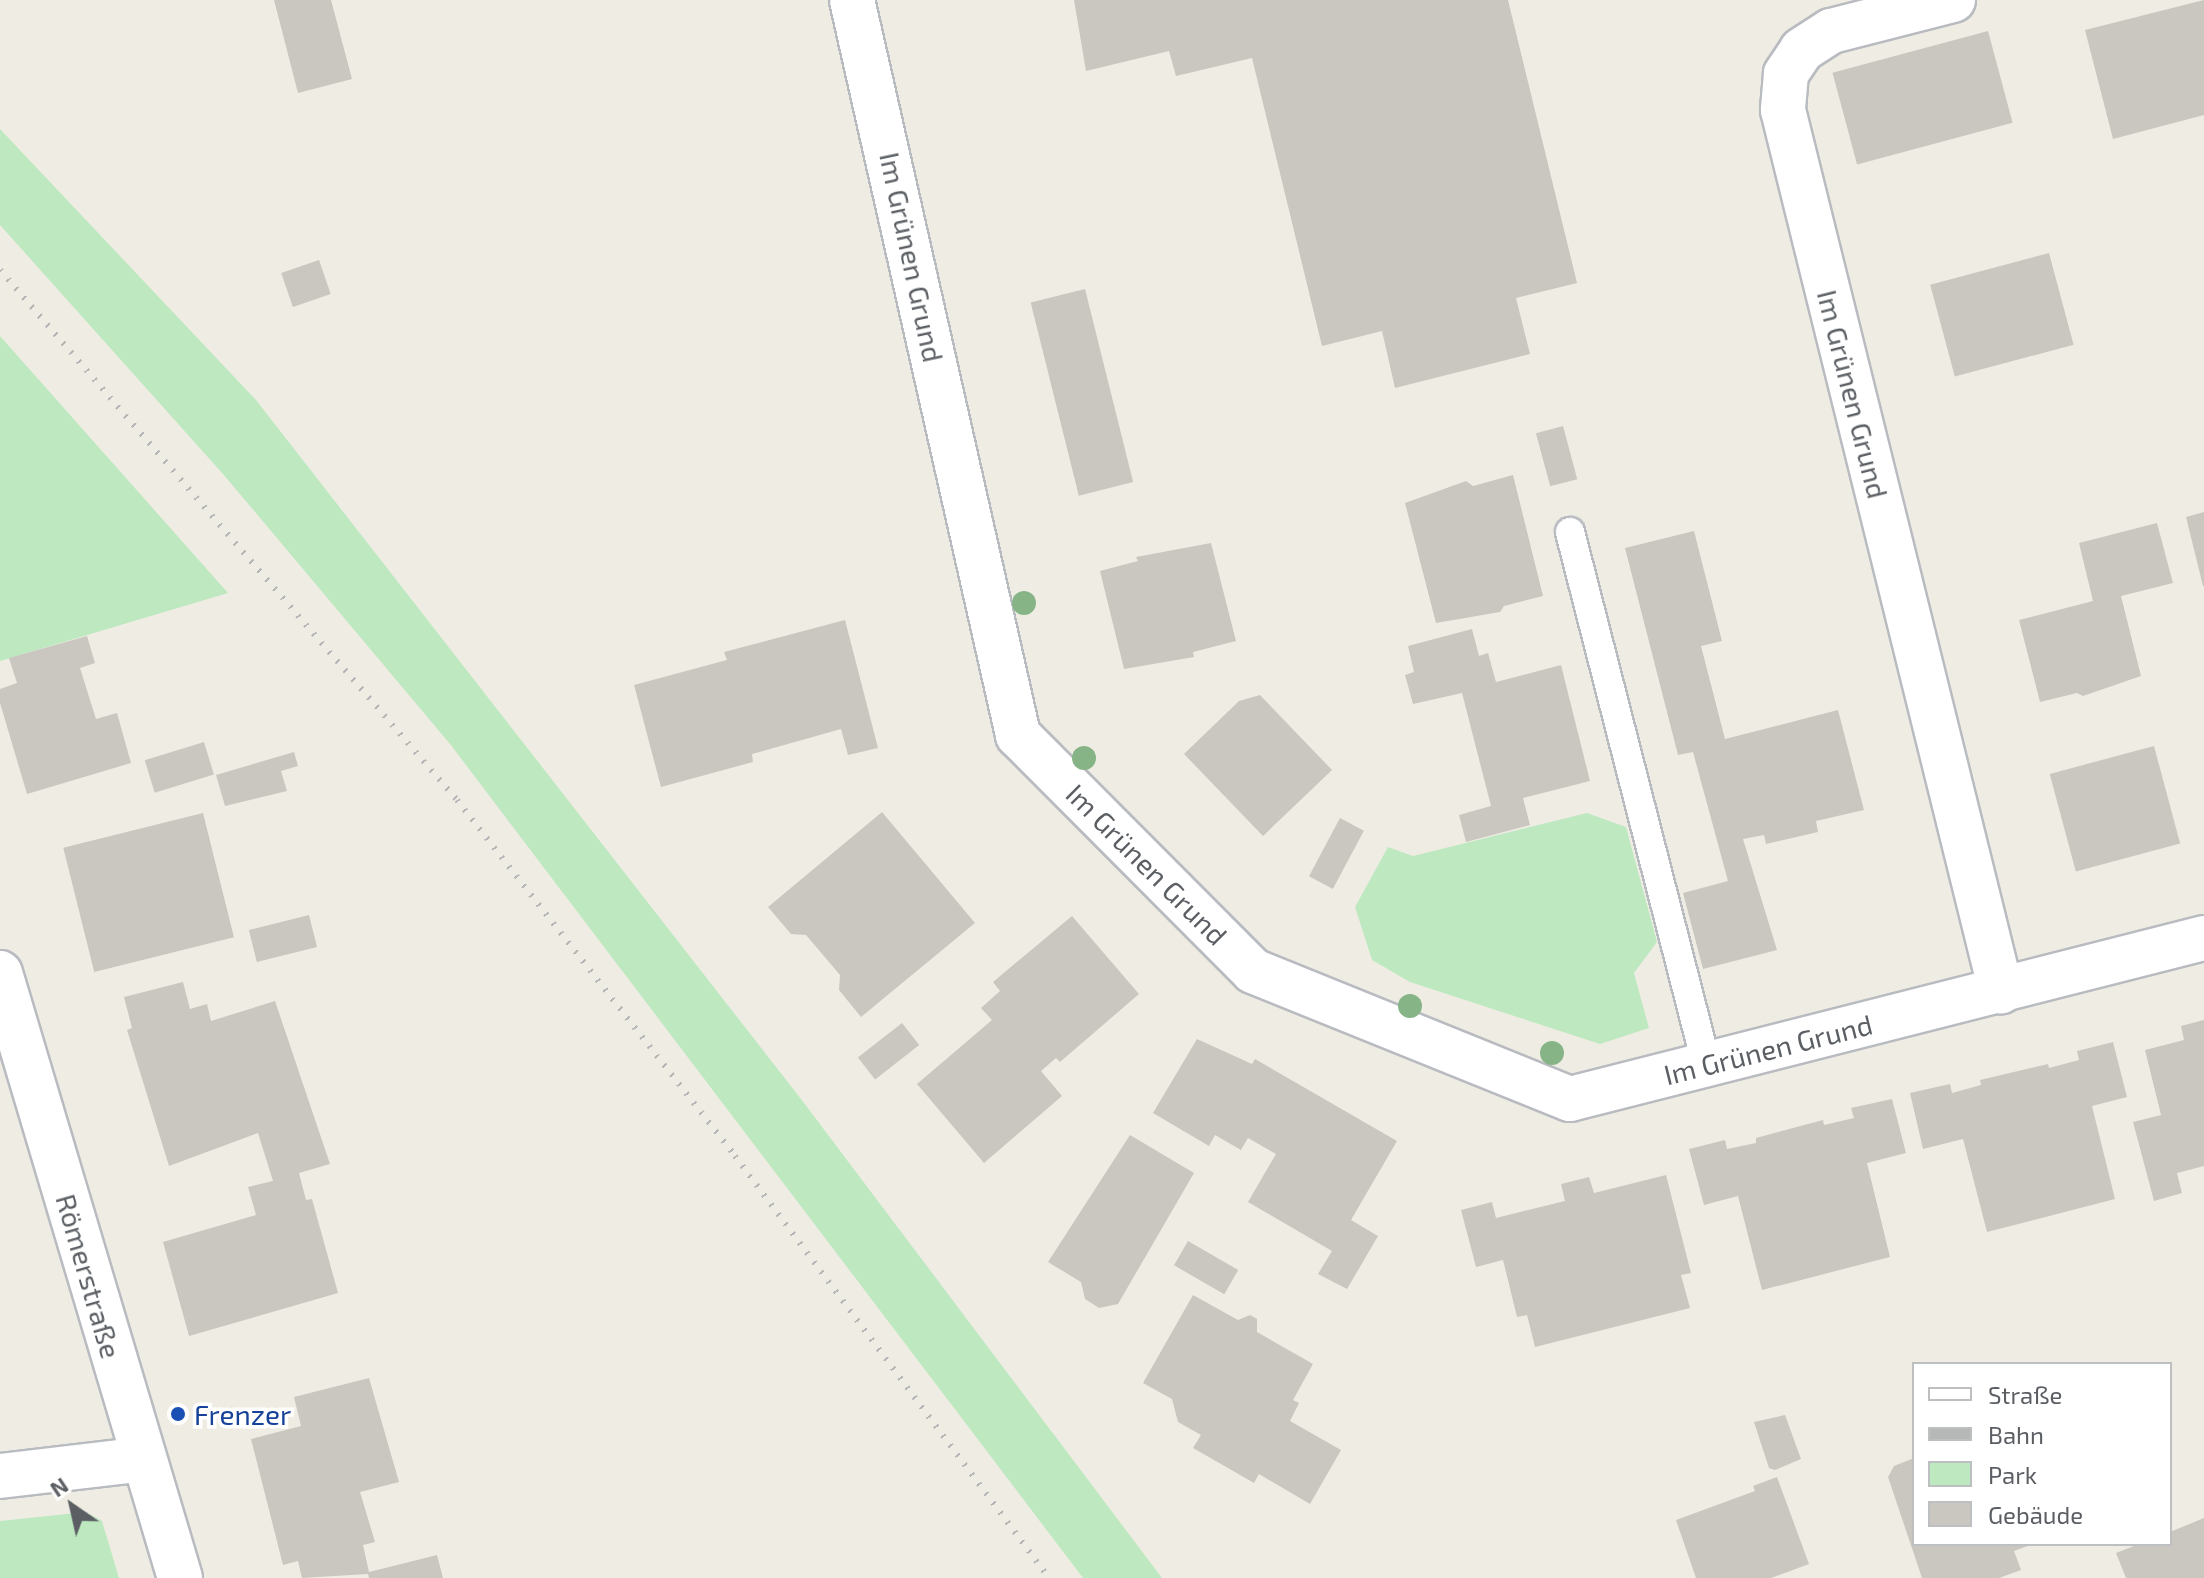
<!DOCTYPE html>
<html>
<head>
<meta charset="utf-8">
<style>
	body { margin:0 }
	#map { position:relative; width:2204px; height:1578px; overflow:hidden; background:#efede3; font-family:"Exo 2",sans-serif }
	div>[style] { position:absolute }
	.green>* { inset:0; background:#bee8c0 }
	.building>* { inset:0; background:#cac6c0; transform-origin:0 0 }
	.roads { filter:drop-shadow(2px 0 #b8bbc0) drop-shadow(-2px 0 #b8bbc0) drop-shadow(0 2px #b8bbc0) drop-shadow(0 -2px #b8bbc0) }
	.service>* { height:28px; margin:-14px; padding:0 14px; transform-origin:14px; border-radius:14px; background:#fff }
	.minor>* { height:44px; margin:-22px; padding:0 22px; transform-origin:22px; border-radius:22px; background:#fff }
	.tertiary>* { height:44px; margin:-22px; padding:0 22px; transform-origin:22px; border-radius:22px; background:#fff }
	.rail>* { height:6px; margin-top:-3px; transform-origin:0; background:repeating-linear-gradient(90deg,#b6b7b7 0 2px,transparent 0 12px) }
	.trees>* { width:24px; height:24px; margin:-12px; border-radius:50%; background:#86b486 }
	.dots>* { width:22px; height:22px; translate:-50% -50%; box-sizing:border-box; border:4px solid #fff; border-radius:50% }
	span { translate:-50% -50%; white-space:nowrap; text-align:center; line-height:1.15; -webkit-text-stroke:7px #fff; paint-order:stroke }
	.street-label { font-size:28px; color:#5b5f64 }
	.transit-label { font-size:28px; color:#164399 }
	.left { translate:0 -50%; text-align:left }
	.legend { position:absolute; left:1912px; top:1362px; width:260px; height:184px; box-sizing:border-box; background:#fff; border:2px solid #bdbfc1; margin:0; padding:10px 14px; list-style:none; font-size:24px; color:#5b5f64 }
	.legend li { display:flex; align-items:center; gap:16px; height:40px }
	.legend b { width:40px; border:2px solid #bdbfc1 }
	.north { position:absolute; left:32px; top:1466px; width:80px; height:80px; -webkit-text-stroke:6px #fff; paint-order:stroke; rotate:326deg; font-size:22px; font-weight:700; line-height:32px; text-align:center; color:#5b5f64 }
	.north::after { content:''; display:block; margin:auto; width:28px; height:36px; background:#5b5f64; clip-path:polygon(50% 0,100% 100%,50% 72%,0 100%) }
</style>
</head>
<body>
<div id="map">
	<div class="green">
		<i style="clip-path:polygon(0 129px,256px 400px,801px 1099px,1162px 1578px,1083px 1578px,450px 744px,223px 474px,0 225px)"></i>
		<i style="clip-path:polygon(0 336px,228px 593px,0 661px)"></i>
		<i style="clip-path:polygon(1587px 813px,1626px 827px,1657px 942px,1634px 973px,1649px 1028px,1600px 1044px,1410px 982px,1372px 960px,1355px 907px,1388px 847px,1413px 856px)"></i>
		<i style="clip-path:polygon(86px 1512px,102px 1521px,119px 1578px,0 1578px,0 1521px)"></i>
	</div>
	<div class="building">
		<i style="clip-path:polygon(274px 0,331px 0,352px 79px,298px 93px)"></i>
		<i style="clip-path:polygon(1074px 0,1508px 0,1577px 283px,1516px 298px,1530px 354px,1395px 388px,1382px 331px,1322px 346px,1252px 58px,1176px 76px,1169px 51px,1086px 71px)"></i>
		<i style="clip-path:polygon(2204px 0,2204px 115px,2113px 139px,2085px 30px)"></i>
		<i style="left:1988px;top:31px;width:95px;height:161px;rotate:75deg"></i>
		<i style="left:2049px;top:253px;width:95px;height:123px;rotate:75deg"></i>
		<i style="left:319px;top:260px;width:36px;height:40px;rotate:71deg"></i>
		<i style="left:1085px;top:289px;width:199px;height:56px;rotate:76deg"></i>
		<i style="left:1563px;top:426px;width:55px;height:28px;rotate:75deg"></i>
		<i style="clip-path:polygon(1513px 475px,1543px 596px,1504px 606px,1500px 612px,1436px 623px,1405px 503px,1466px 481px,1473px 486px)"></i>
		<i style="clip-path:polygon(2204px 512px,2204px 586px,2203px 586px,2186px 517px)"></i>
		<i style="clip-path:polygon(2157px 523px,2173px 583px,2121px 596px,2141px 676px,2083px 696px,2077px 693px,2040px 702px,2019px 620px,2093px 601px,2079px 543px)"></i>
		<i style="clip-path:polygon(1694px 531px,1722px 641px,1701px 646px,1725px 739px,1838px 710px,1864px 810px,1816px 821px,1818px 832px,1766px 844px,1764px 835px,1743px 839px,1777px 950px,1703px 969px,1683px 893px,1728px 881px,1693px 752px,1678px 755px,1625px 548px)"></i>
		<i style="clip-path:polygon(1211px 543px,1236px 641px,1193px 652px,1194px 657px,1124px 669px,1100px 571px,1138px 561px,1136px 557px)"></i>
		<i style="clip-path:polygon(845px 620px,878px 748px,848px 755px,841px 729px,752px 754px,753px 762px,661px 787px,634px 685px,727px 660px,724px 652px)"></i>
		<i style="clip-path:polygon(1472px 629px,1479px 656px,1488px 653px,1496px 682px,1561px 665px,1590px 781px,1523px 798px,1530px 825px,1466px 842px,1459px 815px,1491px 806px,1462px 693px,1413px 704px,1405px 675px,1414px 672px,1408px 646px)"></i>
		<i style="clip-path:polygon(87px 636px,95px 663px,80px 668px,96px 719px,117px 713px,131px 763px,27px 794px,0 703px,0 689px,17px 683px,9px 658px)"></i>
		<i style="clip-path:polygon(1260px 695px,1332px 770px,1263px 836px,1184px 754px,1239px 701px)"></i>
		<i style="left:204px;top:742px;width:34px;height:62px;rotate:73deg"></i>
		<i style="left:2154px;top:746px;width:101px;height:108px;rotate:75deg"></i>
		<i style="clip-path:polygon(294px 752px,298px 766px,281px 771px,287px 791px,225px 806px,216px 775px)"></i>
		<i style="clip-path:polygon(882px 812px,975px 923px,861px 1017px,839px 990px,840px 975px,806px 935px,791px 934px,768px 907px)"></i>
		<i style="left:203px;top:813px;width:128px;height:144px;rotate:76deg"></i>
		<i style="left:1340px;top:818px;width:27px;height:66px;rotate:28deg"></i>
		<i style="left:309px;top:915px;width:33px;height:62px;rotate:76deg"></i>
		<i style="clip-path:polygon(1072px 916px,1139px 994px,1060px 1062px,1056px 1058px,1041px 1071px,1062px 1096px,984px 1163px,917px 1084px,992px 1020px,981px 1008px,1000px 991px,993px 982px)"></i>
		<i style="clip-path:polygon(183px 982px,190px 1009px,207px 1004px,211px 1021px,275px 1001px,330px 1164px,299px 1173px,306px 1200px,312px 1199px,338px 1293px,189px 1336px,163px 1242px,256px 1215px,248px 1187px,273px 1181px,258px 1133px,169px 1166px,127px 1030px,132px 1028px,124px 997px)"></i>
		<i style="clip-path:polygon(2204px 1020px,2204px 1166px,2177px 1173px,2182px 1193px,2154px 1201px,2133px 1122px,2161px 1115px,2145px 1050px,2184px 1040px,2181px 1026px)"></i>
		<i style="left:902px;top:1023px;width:28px;height:56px;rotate:52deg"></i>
		<i style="clip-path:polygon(1197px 1039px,1252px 1064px,1255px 1059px,1397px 1141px,1351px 1220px,1378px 1236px,1347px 1289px,1318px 1274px,1332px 1251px,1248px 1202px,1276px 1154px,1248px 1138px,1241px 1150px,1215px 1135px,1209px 1146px,1153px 1113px)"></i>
		<i style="clip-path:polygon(2113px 1042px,2127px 1097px,2092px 1106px,2115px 1199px,1987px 1232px,1963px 1139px,1923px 1149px,1910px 1093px,1950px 1084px,1952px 1093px,1981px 1085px,1980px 1080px,2048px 1064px,2049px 1068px,2079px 1060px,2077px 1051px)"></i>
		<i style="clip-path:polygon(1892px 1099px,1906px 1153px,1867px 1163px,1890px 1257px,1762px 1290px,1738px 1196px,1704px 1205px,1689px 1149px,1725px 1140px,1727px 1149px,1756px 1143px,1756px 1138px,1823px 1120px,1824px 1125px,1854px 1118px,1851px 1108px)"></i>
		<i style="clip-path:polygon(1130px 1135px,1194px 1173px,1118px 1304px,1099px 1308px,1085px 1299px,1081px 1282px,1048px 1262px)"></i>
		<i style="clip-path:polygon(1666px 1175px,1691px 1273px,1681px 1275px,1690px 1308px,1535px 1347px,1527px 1315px,1517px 1317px,1503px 1260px,1476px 1267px,1461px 1210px,1492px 1202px,1496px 1218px,1565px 1201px,1561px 1184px,1589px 1177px,1594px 1193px)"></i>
		<i style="left:1188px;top:1241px;width:58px;height:28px;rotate:30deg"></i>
		<i style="clip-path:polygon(1193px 1295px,1238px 1320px,1250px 1315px,1257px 1319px,1257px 1332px,1313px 1364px,1293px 1400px,1299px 1403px,1290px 1421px,1341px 1450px,1310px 1504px,1259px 1474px,1254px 1483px,1193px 1448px,1201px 1435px,1178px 1422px,1172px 1399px,1143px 1383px)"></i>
		<i style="clip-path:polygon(369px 1378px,399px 1482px,360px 1492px,375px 1542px,363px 1545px,369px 1572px,437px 1555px,443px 1578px,369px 1578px,368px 1574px,302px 1578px,298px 1561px,283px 1565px,251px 1439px,301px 1426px,294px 1397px)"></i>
		<i style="clip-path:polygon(1785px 1415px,1801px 1459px,1775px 1470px,1769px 1468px,1754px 1422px)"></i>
		<i style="clip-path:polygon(1914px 1458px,1914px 1544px,2033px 1544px,2014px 1551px,2021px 1570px,1999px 1578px,1922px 1578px,1888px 1477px,1894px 1466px)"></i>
		<i style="clip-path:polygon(1777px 1477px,1809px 1564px,1771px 1578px,1696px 1578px,1676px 1520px,1755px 1491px,1753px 1486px)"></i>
		<i style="clip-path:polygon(2204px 1518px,2204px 1578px,2126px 1578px,2116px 1553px,2139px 1544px,2170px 1544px,2170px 1532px)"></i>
	</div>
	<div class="roads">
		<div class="service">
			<i style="left:1570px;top:532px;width:548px;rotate:75.63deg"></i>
		</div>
		<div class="minor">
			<i style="left:852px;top:0;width:754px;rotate:77.27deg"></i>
			<i style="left:1018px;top:735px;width:333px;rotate:45.1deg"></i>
			<i style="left:1253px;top:971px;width:342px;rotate:22deg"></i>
			<i style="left:1570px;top:1099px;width:654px;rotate:-14.25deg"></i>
			<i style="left:1953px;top:0;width:126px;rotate:165.7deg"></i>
			<i style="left:1831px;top:31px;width:35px;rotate:147deg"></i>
			<i style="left:1802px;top:50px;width:29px;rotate:124deg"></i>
			<i style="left:1786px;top:74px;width:36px;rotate:95deg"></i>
			<i style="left:1783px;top:110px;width:908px;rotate:76.1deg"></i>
			<i style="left:0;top:1476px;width:145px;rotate:-6.7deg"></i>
		</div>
		<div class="tertiary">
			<i style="left:0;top:973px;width:631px;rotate:73.43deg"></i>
		</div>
	</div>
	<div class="rail">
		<i style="left:0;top:270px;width:700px;rotate:49.23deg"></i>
		<i style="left:457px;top:800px;width:452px;rotate:52deg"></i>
		<i style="left:735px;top:1156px;width:526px;rotate:53.35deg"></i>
	</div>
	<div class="trees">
		<i style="left:1024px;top:603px"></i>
		<i style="left:1084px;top:758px"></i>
		<i style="left:1410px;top:1006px"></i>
		<i style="left:1552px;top:1053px"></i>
	</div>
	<div class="dots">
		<i style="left:178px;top:1414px;background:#1a4fb4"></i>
	</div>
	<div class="street-label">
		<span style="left:912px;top:257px;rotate:78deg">Im Grünen Grund</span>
		<span style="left:1853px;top:394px;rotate:76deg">Im Grünen Grund</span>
		<span style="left:1147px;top:864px;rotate:45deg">Im Grünen Grund</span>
		<span style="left:1768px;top:1049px;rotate:-14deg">Im Grünen Grund</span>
		<span style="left:89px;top:1276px;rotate:74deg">Römerstraße</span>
	</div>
	<div class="transit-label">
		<span class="left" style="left:194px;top:1414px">Frenzer</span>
	</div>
	<ul class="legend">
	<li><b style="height:10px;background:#fff"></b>Straße</li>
	<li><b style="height:10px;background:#b6b7b7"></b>Bahn</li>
	<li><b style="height:22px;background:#bee8c0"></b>Park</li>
	<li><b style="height:22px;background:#cac6c0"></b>Gebäude</li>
	</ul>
	<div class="north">N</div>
</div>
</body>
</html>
